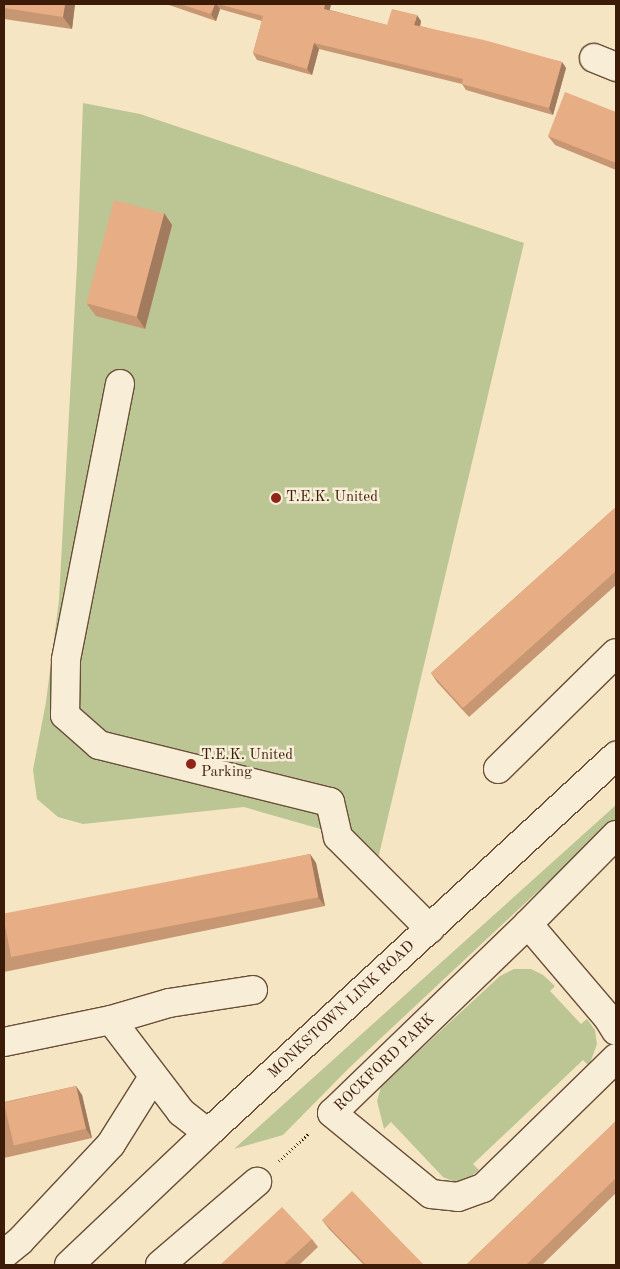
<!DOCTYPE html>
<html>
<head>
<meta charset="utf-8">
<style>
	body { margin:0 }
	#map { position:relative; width:620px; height:1269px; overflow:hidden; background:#f5e5c3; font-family:"Old Standard TT",serif }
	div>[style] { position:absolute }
	.green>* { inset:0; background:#bcc594 }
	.path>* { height:3px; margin-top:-1.5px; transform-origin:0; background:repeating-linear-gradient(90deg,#3c1c09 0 1px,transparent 0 3.5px) }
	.roads { filter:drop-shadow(1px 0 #6a4e38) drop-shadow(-1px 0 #6a4e38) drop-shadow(0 1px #6a4e38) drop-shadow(0 -1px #6a4e38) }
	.minor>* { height:28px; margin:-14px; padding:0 14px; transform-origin:14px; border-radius:14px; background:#f8eed8 }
	.wall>* { inset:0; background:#c79672 }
	.shaded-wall>* { inset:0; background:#a27a5d }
	.building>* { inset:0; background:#e7ae85; transform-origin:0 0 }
	.dots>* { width:14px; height:14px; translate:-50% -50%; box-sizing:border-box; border:2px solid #f8eed8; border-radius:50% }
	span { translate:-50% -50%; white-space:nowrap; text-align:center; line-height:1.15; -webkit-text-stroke:5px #f8eed8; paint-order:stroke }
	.poi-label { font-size:15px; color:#3c1c09 }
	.left { translate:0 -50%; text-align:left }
	.street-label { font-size:15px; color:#3c1c09 }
	.frame { position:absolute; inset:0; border:5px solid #3c1c09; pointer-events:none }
</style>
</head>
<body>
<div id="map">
	<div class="green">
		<i style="clip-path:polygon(83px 103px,140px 114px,524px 243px,373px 880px,324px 830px,244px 807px,83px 824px,58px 817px,37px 799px,33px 770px,46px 702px,59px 600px,77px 265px)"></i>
		<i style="clip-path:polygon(616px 805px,616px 822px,537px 892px,349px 1068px,283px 1135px,234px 1149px)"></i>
		<i style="clip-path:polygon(514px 969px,531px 969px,543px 975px,555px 986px,550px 991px,581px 1024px,587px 1019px,595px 1030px,597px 1044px,589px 1066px,583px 1060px,473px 1164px,479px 1170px,469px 1178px,455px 1182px,443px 1177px,391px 1122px,384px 1129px,377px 1101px,381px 1087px,396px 1072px,500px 976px)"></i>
	</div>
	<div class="path">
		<i style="left:279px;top:1161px;width:41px;rotate:-43deg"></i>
	</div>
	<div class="roads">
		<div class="minor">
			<i style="left:594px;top:58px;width:24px;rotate:22deg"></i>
			<i style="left:120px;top:384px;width:281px;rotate:101.1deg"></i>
			<i style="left:66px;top:660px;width:55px;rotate:91deg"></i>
			<i style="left:65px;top:715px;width:45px;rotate:41.4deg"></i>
			<i style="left:99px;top:745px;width:238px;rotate:13.9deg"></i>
			<i style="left:330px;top:802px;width:36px;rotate:77deg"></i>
			<i style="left:338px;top:837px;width:130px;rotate:45deg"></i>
			<i style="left:498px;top:769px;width:165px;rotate:-44.5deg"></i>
			<i style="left:616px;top:835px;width:125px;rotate:134.7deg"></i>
			<i style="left:528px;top:924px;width:272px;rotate:136deg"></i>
			<i style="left:332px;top:1113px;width:128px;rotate:39.3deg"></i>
			<i style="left:431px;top:1194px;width:27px;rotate:6deg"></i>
			<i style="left:458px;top:1197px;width:27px;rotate:-20deg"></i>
			<i style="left:483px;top:1188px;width:186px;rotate:-44.3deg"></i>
			<i style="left:528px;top:924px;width:123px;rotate:49.6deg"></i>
			<i style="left:608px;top:1018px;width:15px;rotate:58deg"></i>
			<i style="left:111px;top:1020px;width:116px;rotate:52.7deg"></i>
			<i style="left:181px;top:1112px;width:34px;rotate:38deg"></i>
			<i style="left:4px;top:1042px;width:109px;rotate:-11.6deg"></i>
			<i style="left:111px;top:1020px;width:60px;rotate:-16.3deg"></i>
			<i style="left:169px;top:1003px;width:85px;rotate:-8.8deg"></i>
			<i style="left:4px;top:1254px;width:21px;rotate:-39deg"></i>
			<i style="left:20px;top:1241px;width:133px;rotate:-46.8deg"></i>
			<i style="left:111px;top:1144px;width:79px;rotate:-57.9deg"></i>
			<i style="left:69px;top:1265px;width:192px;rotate:-43.5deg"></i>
			<i style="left:208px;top:1133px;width:556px;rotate:-42.74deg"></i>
			<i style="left:160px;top:1265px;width:128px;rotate:-40.6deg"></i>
		</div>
	</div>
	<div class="wall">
		<i style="clip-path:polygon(4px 4px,75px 4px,72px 29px,4px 19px)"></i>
		<i style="clip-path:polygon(166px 4px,331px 4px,330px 10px,387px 25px,421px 21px,420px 26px,562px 62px,566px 68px,553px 115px,466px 90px,462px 84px,319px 49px,312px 75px,257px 60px,253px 53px,262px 21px,220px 9px,216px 21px)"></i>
		<i style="clip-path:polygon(616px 112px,616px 170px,555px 145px,548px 136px)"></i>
		<i style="clip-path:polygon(164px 213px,172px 225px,145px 329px,96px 316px,87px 304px)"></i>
		<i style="clip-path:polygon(616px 507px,616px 585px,469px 717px,437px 682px,431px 673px)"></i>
		<i style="clip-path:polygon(310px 854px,316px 863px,325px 906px,4px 972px,4px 918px)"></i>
		<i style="clip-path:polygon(76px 1086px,82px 1095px,92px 1138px,4px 1158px,4px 1102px)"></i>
		<i style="clip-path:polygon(616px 1121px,616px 1193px,542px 1265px,466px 1265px)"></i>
		<i style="clip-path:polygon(322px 1220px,424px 1265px,364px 1265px,329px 1229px)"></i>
		<i style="clip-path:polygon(312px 1239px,318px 1247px,299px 1265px,220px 1265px)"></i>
	</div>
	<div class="shaded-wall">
		<i style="clip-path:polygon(65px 4px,75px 4px,72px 29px,63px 17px)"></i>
		<i style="clip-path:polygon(215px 4px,216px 4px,220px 9px,216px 21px,211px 14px)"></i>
		<i style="clip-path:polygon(325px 4px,331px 4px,328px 15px,324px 9px)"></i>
		<i style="clip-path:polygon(417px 15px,421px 21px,419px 31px,414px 25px)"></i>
		<i style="clip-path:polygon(314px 43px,319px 49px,312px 75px,307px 69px)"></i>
		<i style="clip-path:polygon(562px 62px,566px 68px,553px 115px,549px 108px)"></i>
		<i style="clip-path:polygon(164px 213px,172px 225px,145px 329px,137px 317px)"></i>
		<i style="clip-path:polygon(310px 854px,316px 863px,325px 906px,318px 897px)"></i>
		<i style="clip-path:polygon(76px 1086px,82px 1095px,92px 1138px,86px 1129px)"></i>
	</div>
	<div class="building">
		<i style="clip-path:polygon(4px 4px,65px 4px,63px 17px,4px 8px)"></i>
		<i style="clip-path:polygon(180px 4px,215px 4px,211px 14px)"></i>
		<i style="clip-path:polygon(218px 4px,325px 4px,324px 9px,387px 25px,392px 9px,417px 15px,414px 25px,484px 40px,562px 62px,549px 108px,462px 84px,463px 79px,314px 43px,307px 69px,253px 53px,263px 16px)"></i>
		<i style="clip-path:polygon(565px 92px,616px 112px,616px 163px,548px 136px)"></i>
		<i style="left:114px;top:200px;width:52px;height:107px;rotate:15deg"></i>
		<i style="clip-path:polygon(616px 507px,616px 571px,463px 708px,431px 673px)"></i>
		<i style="left:310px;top:854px;width:44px;height:313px;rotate:79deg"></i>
		<i style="left:76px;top:1086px;width:44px;height:74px;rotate:77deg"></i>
		<i style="clip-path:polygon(616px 1121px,616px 1178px,526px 1265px,466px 1265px)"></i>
		<i style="clip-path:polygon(352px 1191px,424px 1265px,366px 1265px,322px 1220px)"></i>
		<i style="clip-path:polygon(282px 1207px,312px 1239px,283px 1265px,220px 1265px)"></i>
	</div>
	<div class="dots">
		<i style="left:276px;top:498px;background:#8f2418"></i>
		<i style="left:191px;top:764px;background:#8f2418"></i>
	</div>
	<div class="poi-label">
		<span class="left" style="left:286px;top:498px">T.E.K. United</span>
		<span class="left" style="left:201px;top:764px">T.E.K. United<br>Parking</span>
	</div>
	<div class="street-label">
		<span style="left:342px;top:1010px;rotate:-43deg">MONKSTOWN LINK ROAD</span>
		<span style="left:385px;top:1063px;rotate:-44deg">ROCKFORD PARK</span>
	</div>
	<div class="frame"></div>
</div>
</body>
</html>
